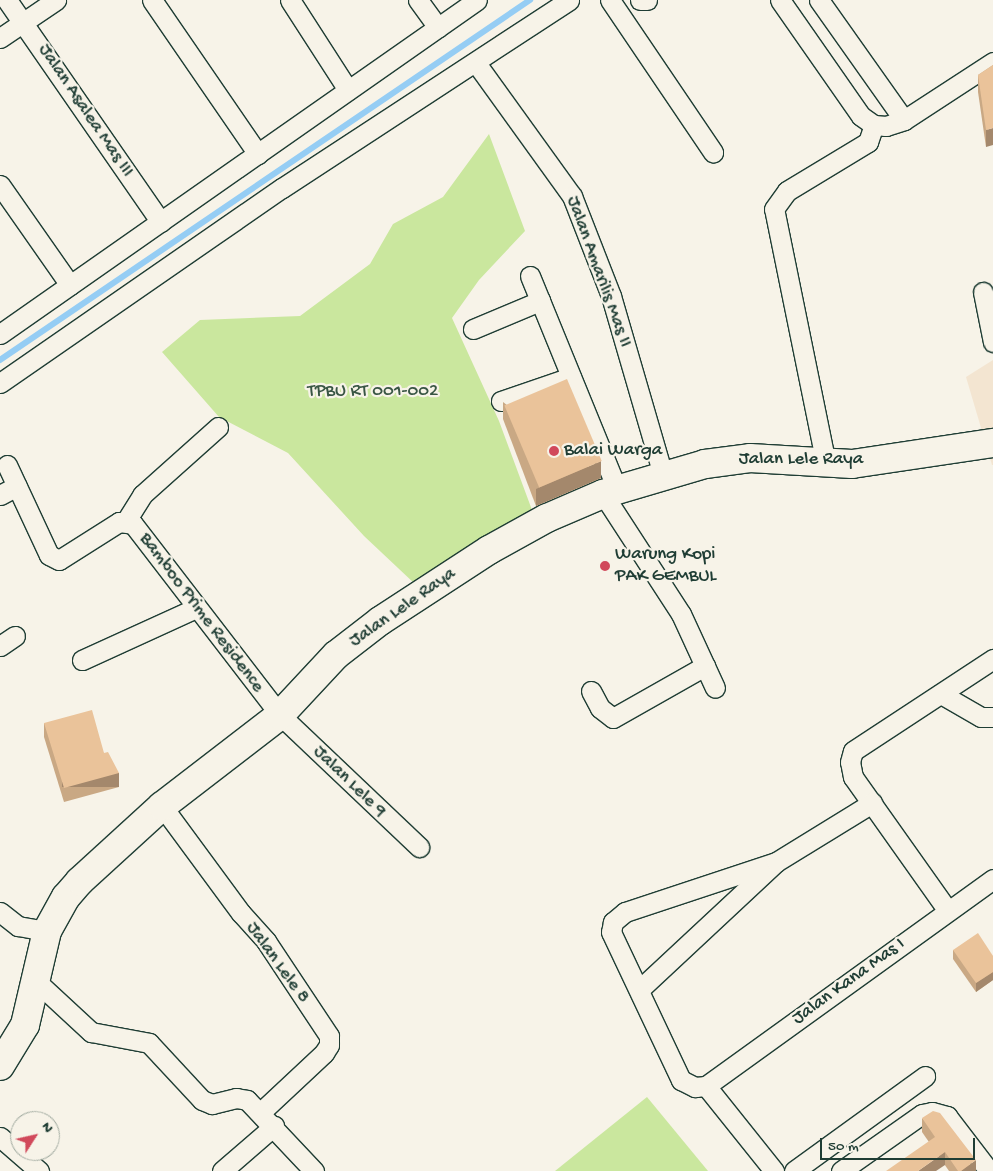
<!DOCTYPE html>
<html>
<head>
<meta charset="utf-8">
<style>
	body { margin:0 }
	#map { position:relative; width:993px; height:1171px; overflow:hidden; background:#f7f3e8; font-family:"Gochi Hand",sans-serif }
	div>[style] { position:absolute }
	.built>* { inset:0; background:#f3e5d1 }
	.green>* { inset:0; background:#cae79e }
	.stream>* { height:6px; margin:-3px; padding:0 3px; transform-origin:3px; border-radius:3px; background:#95cdf4 }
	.roads { filter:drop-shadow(1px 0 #1f3d34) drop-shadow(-1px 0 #1f3d34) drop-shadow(0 1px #1f3d34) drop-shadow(0 -1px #1f3d34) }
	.street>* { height:19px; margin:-9.5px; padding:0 9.5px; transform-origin:9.5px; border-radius:9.5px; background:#f7f3e8 }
	.secondary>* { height:28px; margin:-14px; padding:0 14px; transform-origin:14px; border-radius:14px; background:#f7f3e8 }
	.wall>* { inset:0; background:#c9a884 }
	.shaded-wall>* { inset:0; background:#a4886c; transform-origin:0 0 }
	.building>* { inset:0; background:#eac39a; transform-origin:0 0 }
	.dots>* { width:14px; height:14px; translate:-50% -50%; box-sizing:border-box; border:2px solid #f7f3e8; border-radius:50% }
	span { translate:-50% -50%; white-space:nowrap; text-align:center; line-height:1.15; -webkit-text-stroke:4.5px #f7f3e8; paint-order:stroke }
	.street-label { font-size:19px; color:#1f3d34 }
	.park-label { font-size:19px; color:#395644 }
	.poi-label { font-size:19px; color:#1f3d34 }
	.left { translate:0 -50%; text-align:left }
	.north { position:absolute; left:10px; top:1111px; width:50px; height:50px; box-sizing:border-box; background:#f7f3e8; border:1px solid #a1aaa0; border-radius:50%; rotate:55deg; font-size:14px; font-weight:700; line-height:20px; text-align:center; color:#1f3d34 }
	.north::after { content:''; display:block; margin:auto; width:18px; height:22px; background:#d1495b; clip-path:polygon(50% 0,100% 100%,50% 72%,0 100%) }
	.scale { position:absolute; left:820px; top:1138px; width:155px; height:22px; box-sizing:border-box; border:2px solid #1f3d34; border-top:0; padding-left:6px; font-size:15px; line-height:18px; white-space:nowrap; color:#1f3d34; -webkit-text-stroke:4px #f7f3e8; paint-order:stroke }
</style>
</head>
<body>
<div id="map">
	<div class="built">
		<i style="clip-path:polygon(993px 360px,993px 465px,992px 465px,966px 377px)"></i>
	</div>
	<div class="green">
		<i style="clip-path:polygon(489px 134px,525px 231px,479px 280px,452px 318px,499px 421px,532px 510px,415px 584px,364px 536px,288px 453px,219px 417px,162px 352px,200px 320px,300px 316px,370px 264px,393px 224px,443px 197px)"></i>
		<i style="clip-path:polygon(647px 1097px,708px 1171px,555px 1171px)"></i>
	</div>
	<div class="stream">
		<i style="left:0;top:360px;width:641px;rotate:-34.19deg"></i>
	</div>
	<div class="roads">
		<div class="street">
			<i style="left:7px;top:0;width:270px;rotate:55.3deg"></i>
			<i style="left:152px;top:0;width:187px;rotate:55.5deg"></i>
			<i style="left:290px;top:0;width:107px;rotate:57.2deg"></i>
			<i style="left:418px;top:0;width:34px;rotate:54deg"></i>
			<i style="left:610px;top:0;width:184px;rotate:55.9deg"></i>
			<i style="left:640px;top:0;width:7px"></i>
			<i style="left:780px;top:0;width:141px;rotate:55.1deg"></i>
			<i style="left:861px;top:116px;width:16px;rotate:35deg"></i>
			<i style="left:874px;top:125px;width:12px;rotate:5deg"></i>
			<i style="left:886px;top:126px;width:19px;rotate:-18deg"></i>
			<i style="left:904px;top:120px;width:106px;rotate:-33.1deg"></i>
			<i style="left:819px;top:0;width:147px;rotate:54.7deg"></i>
			<i style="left:0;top:38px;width:68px;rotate:-34.2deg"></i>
			<i style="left:476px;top:63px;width:164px;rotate:54.2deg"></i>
			<i style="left:572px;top:196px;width:107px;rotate:68.7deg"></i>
			<i style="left:611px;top:296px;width:186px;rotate:73.8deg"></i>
			<i style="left:0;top:185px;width:122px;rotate:55deg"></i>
			<i style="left:530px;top:276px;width:230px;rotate:67.8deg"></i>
			<i style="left:983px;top:292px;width:51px;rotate:78.7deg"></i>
			<i style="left:473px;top:329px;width:73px;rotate:-22.7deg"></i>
			<i style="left:0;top:334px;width:582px;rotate:-35deg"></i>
			<i style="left:0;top:383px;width:343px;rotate:-34.7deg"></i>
			<i style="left:282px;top:188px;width:343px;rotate:-33.2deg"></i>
			<i style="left:501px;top:401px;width:74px;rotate:-18.9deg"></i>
			<i style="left:826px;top:464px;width:260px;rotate:-101.5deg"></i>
			<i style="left:774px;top:209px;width:22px;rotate:-54deg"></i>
			<i style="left:787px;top:191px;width:95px;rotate:-31.2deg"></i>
			<i style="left:868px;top:142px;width:18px;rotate:-71deg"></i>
			<i style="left:7px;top:465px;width:99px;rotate:65deg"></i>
			<i style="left:49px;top:555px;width:11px;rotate:27deg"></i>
			<i style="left:59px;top:560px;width:71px;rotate:-32.3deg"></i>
			<i style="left:119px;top:522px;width:14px;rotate:8deg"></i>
			<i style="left:133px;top:524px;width:241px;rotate:52.4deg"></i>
			<i style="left:280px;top:715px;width:192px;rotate:43.5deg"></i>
			<i style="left:603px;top:494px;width:143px;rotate:57deg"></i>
			<i style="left:681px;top:614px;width:81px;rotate:65.3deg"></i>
			<i style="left:0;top:495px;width:19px;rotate:-28deg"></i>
			<i style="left:126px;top:521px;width:31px;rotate:-58deg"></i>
			<i style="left:142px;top:495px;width:102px;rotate:-41.8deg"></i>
			<i style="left:0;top:646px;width:18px;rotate:-34deg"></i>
			<i style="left:82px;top:660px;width:125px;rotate:-24.5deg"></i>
			<i style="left:591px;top:691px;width:19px;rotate:62deg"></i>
			<i style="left:600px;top:708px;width:16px;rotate:38deg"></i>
			<i style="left:613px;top:718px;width:106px;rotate:-29.5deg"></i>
			<i style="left:941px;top:694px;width:46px;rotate:29.9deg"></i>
			<i style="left:981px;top:717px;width:12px"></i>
			<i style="left:162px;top:806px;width:133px;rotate:53.6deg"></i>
			<i style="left:241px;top:913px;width:38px;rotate:48deg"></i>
			<i style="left:266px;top:941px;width:114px;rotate:56.4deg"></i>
			<i style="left:329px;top:1036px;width:9px;rotate:90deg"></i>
			<i style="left:329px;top:1045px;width:9px;rotate:122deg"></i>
			<i style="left:324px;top:1053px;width:86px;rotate:136.9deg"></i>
			<i style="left:776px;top:862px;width:159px;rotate:161.7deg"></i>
			<i style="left:625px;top:912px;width:16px;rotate:140deg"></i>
			<i style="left:613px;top:922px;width:10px;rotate:101deg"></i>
			<i style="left:611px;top:932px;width:164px;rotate:64.7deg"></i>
			<i style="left:681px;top:1080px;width:16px;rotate:27deg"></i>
			<i style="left:695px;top:1087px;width:11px;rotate:-5deg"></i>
			<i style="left:706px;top:1086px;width:354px;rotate:-35.8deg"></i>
			<i style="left:948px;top:911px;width:164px;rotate:-125.3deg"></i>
			<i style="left:853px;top:777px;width:15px;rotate:-101deg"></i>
			<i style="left:850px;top:762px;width:11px;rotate:-75deg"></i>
			<i style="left:853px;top:751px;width:168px;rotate:-33.3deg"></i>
			<i style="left:0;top:912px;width:23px;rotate:38deg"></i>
			<i style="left:18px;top:926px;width:29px;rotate:10deg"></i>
			<i style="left:37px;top:982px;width:74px;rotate:42.8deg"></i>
			<i style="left:91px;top:1032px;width:59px;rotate:10.7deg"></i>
			<i style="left:149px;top:1043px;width:78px;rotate:47.1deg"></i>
			<i style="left:202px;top:1100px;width:11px;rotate:22deg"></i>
			<i style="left:212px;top:1104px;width:25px;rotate:-14deg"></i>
			<i style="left:236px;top:1098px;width:11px;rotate:10deg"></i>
			<i style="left:247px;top:1100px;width:98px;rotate:46.7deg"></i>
			<i style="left:640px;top:989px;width:186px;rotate:-43deg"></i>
			<i style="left:776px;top:862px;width:113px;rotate:-31.6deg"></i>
			<i style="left:706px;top:1086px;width:109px;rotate:51.3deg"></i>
			<i style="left:0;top:1137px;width:52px;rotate:41.1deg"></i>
			<i style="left:222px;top:1171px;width:69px;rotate:-40.9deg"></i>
			<i style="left:794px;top:1171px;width:162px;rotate:-35.9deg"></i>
			<i style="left:841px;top:1171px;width:99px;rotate:-35.1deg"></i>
			<i style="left:922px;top:1114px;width:10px;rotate:-11deg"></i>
			<i style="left:932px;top:1112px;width:16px;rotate:15deg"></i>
			<i style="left:947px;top:1116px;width:69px;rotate:52.6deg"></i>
		</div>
		<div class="secondary">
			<i style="left:0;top:1066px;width:48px;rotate:-58.6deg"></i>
			<i style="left:25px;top:1025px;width:97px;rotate:-76.8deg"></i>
			<i style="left:47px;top:931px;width:39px;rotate:-61deg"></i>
			<i style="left:66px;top:897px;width:21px;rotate:-49deg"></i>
			<i style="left:80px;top:881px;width:111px;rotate:-42.4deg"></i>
			<i style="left:162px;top:806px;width:149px;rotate:-37.6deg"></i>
			<i style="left:280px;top:715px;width:82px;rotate:-47deg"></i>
			<i style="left:336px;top:655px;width:56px;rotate:-37.7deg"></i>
			<i style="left:380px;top:621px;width:130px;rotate:-33.1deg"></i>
			<i style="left:489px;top:550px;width:66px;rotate:-28.9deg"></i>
			<i style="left:547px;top:518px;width:61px;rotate:-23.2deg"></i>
			<i style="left:603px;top:494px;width:106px;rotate:-16.4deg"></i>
			<i style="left:705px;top:464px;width:45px;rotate:-7.6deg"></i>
			<i style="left:750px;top:458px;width:102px;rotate:3.4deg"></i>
			<i style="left:852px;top:464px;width:143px;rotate:-8.5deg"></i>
		</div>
	</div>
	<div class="wall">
		<i style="clip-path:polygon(993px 65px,986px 147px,978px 92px,978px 75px)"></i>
		<i style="clip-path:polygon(503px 402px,601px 478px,536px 506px,503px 419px)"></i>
		<i style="clip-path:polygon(44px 723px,104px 753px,119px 787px,64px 802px,44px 737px)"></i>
		<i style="clip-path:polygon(953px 950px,993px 956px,993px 980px,976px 992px,953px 959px)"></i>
		<i style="clip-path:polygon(922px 1118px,976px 1171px,949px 1171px,922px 1132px)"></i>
	</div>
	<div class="shaded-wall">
		<i style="clip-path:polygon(993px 128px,993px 145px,986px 147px,986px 130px)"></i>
		<i style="clip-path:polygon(601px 461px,601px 478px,536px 506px,536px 489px)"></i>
		<i style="left:119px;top:773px;width:14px;height:57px;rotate:90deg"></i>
		<i style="clip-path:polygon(993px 972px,993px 980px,976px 992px,976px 983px)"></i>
		<i style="clip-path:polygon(945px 1152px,945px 1165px,936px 1171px,918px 1171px)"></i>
		<i style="clip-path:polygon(976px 1160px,976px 1171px,961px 1171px)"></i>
	</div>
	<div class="building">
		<i style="clip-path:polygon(993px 65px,993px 128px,986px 130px,978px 75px)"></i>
		<i style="left:567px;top:379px;width:89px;height:68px;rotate:67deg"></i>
		<i style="clip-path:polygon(92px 710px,104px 753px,108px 752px,119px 773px,64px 788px,44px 723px)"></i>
		<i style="clip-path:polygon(978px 933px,993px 956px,993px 972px,976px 983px,953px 950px)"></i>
		<i style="clip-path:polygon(933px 1111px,940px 1113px,976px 1160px,961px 1171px,958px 1171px,945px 1152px,918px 1171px,886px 1171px,935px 1137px,922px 1118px)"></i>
	</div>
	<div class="dots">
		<i style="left:554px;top:451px;background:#d1495b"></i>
		<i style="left:605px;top:566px;background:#d1495b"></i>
	</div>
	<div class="street-label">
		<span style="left:85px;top:111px;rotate:56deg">Jalan Asalea Mas III</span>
		<span style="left:598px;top:272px;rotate:70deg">Jalan Amarilis Mas II</span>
		<span style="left:801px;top:460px">Jalan Lele Raya</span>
		<span style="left:403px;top:608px;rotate:-35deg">Jalan Lele Raya</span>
		<span style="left:201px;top:613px;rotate:53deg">Bamboo Prime Residence</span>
		<span style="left:349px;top:782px;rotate:44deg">Jalan Lele 9</span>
		<span style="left:277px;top:963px;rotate:54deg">Jalan Lele 8</span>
		<span style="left:849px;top:982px;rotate:-36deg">Jalan Kana Mas I</span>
	</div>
	<div class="park-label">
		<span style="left:373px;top:392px">TPBU RT 001-002</span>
	</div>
	<div class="poi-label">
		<span class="left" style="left:564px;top:451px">Balai Warga</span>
		<span class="left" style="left:615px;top:566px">Warung Kopi<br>PAK GEMBUL</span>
	</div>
	<div class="north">N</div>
	<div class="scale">50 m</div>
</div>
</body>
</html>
